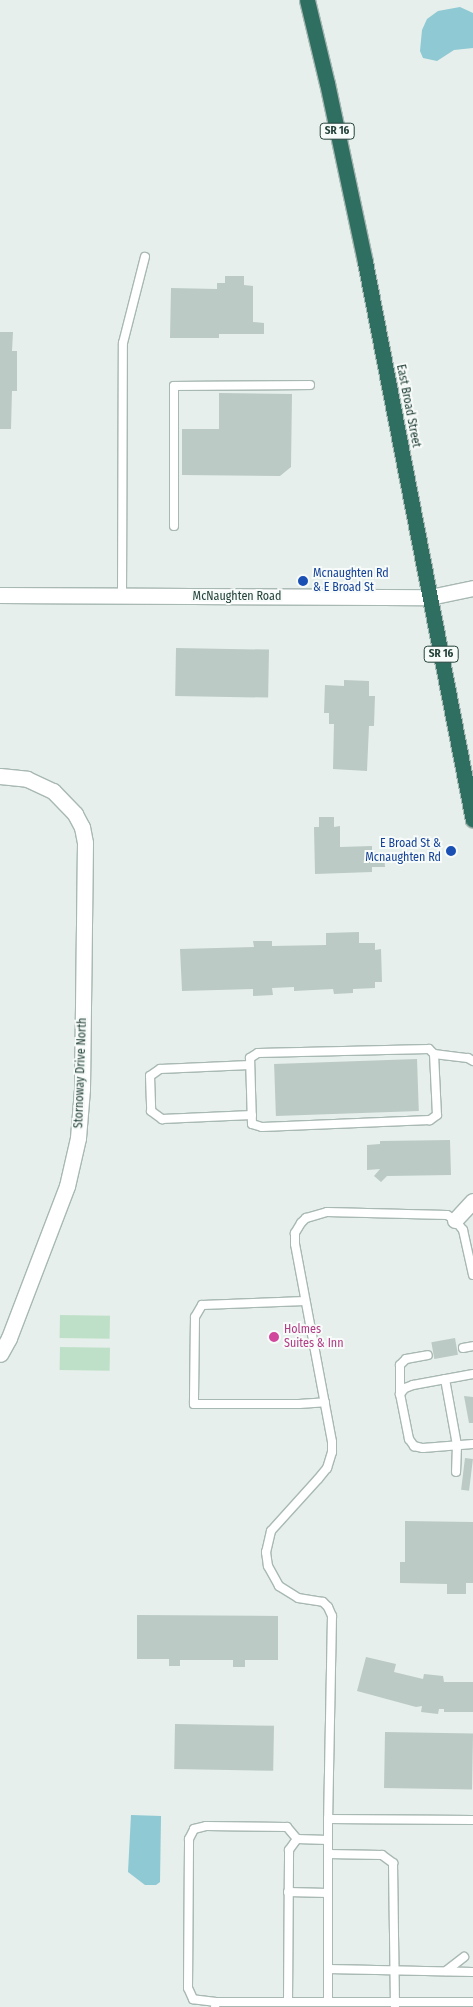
<!DOCTYPE html>
<html>
<head>
<meta charset="utf-8">
<style>
	body { margin:0 }
	#map { position:relative; width:473px; height:2007px; overflow:hidden; background:#e6efeb; font-family:"Fira Sans Condensed",sans-serif }
	div>[style] { position:absolute }
	.green>* { inset:0; background:#bfe0c8; transform-origin:0 0 }
	.water>* { inset:0; background:#8ec9d4 }
	.building>* { inset:0; background:#bbcac4; transform-origin:0 0 }
	.roads { filter:drop-shadow(1px 0 #a8b8b2) drop-shadow(-1px 0 #a8b8b2) drop-shadow(0 1px #a8b8b2) drop-shadow(0 -1px #a8b8b2) }
	.lane>* { height:8px; margin:-4px; padding:0 4px; transform-origin:4px; border-radius:4px; background:#fff }
	.street>* { height:15px; margin:-7.5px; padding:0 7.5px; transform-origin:7.5px; border-radius:7.5px; background:#fff }
	.secondary>* { height:15px; margin:-7.5px; padding:0 7.5px; transform-origin:7.5px; border-radius:7.5px; background:#fff }
	.highway>* { height:15px; margin:-7.5px; padding:0 7.5px; transform-origin:7.5px; border-radius:7.5px; background:#2f6f62 }
	.dots>* { width:14px; height:14px; translate:-50% -50%; box-sizing:border-box; border:2px solid #f7fbf9; border-radius:50% }
	span { translate:-50% -50%; white-space:nowrap; text-align:center; line-height:1.15; -webkit-text-stroke:4px #f7fbf9; paint-order:stroke }
	.shield-label span { padding:1px 4px; background:#f7fbf9; border:1px solid; border-radius:4px; -webkit-text-stroke-width:0 }
	.shield-label { font-size:11px; color:#24423a; font-weight:700 }
	.street-label { font-size:12px; color:#24423a }
	.transit-label { font-size:12px; color:#164399 }
	.left { translate:0 -50%; text-align:left }
	.right { translate:-100% -50%; text-align:right }
	.hotel-label { font-size:12px; color:#b23c85 }
</style>
</head>
<body>
<div id="map">
	<div class="green">
		<i style="left:60px;top:1315px;width:50px;height:23px;rotate:1deg"></i>
		<i style="left:60px;top:1347px;width:50px;height:23px;rotate:1deg"></i>
	</div>
	<div class="water">
		<i style="clip-path:polygon(460px 7px,473px 13px,473px 48px,454px 50px,437px 61px,423px 58px,420px 51px,422px 30px,427px 19px,438px 11px)"></i>
		<i style="clip-path:polygon(131px 1815px,161px 1816px,160px 1882px,156px 1885px,145px 1885px,128px 1872px)"></i>
	</div>
	<div class="building">
		<i style="clip-path:polygon(225px 276px,244px 276px,244px 285px,253px 286px,253px 322px,264px 323px,264px 334px,219px 334px,219px 338px,170px 338px,171px 288px,217px 289px,217px 283px,225px 283px)"></i>
		<i style="clip-path:polygon(0 332px,13px 332px,12px 351px,17px 351px,17px 391px,12px 391px,11px 429px,0 429px)"></i>
		<i style="clip-path:polygon(219px 393px,292px 394px,291px 467px,280px 476px,182px 475px,182px 429px,219px 429px)"></i>
		<i style="left:176px;top:648px;width:93px;height:48px;rotate:1deg"></i>
		<i style="clip-path:polygon(344px 680px,369px 681px,369px 696px,375px 696px,374px 726px,369px 726px,367px 771px,333px 769px,334px 724px,329px 724px,329px 713px,324px 713px,325px 685px,344px 686px)"></i>
		<i style="clip-path:polygon(319px 817px,334px 817px,334px 827px,340px 826px,340px 847px,372px 846px,372px 852px,384px 852px,385px 867px,372px 867px,372px 872px,315px 874px,314px 827px,319px 827px)"></i>
		<i style="clip-path:polygon(359px 932px,359px 943px,375px 943px,375px 950px,381px 949px,382px 982px,375px 982px,375px 988px,353px 989px,353px 993px,334px 994px,333px 989px,294px 991px,294px 987px,272px 988px,273px 995px,253px 996px,253px 989px,182px 991px,180px 949px,254px 947px,253px 941px,272px 941px,272px 946px,326px 945px,326px 933px)"></i>
		<i style="left:417px;top:1059px;width:52px;height:143px;rotate:88deg"></i>
		<i style="clip-path:polygon(450px 1140px,451px 1175px,387px 1176px,381px 1182px,374px 1176px,380px 1169px,367px 1170px,367px 1145px,380px 1144px,380px 1141px)"></i>
		<i style="left:455px;top:1338px;width:17px;height:24px;rotate:80deg"></i>
		<i style="clip-path:polygon(464px 1396px,473px 1397px,473px 1423px,469px 1423px)"></i>
		<i style="left:465px;top:1458px;width:8px;height:32px;rotate:7deg"></i>
		<i style="clip-path:polygon(405px 1521px,473px 1522px,473px 1583px,466px 1583px,466px 1594px,447px 1594px,447px 1584px,400px 1583px,400px 1562px,405px 1562px)"></i>
		<i style="clip-path:polygon(137px 1615px,278px 1616px,278px 1660px,245px 1660px,245px 1667px,233px 1667px,233px 1660px,180px 1660px,180px 1666px,169px 1666px,169px 1659px,137px 1659px)"></i>
		<i style="clip-path:polygon(366px 1657px,396px 1664px,394px 1672px,423px 1679px,424px 1674px,443px 1676px,444px 1682px,473px 1682px,473px 1712px,444px 1712px,444px 1709px,439px 1709px,438px 1714px,421px 1712px,422px 1706px,416px 1707px,357px 1691px)"></i>
		<i style="left:175px;top:1724px;width:99px;height:45px;rotate:1deg"></i>
		<i style="left:385px;top:1732px;width:88px;height:56px;rotate:1deg"></i>
	</div>
	<div class="roads">
		<div class="lane">
			<i style="left:174px;top:526px;width:140px;rotate:-90deg"></i>
			<i style="left:174px;top:386px;width:136px;rotate:-0.4deg"></i>
			<i style="left:122px;top:596px;width:253px;rotate:-89.8deg"></i>
			<i style="left:123px;top:343px;width:89px;rotate:-75.7deg"></i>
			<i style="left:434px;top:1054px;width:61px;rotate:87.2deg"></i>
			<i style="left:437px;top:1115px;width:9px;rotate:144deg"></i>
			<i style="left:430px;top:1120px;width:168px;rotate:177.6deg"></i>
			<i style="left:262px;top:1127px;width:10px;rotate:-163deg"></i>
			<i style="left:252px;top:1124px;width:66px;rotate:-91.7deg"></i>
			<i style="left:250px;top:1058px;width:9px;rotate:-32deg"></i>
			<i style="left:258px;top:1053px;width:171px;rotate:-1.3deg"></i>
			<i style="left:429px;top:1049px;width:7px;rotate:45deg"></i>
			<i style="left:434px;top:1054px;width:34px;rotate:7deg"></i>
			<i style="left:468px;top:1058px;width:6px;rotate:31deg"></i>
			<i style="left:250px;top:1065px;width:90px;rotate:177.5deg"></i>
			<i style="left:160px;top:1069px;width:12px;rotate:145deg"></i>
			<i style="left:150px;top:1076px;width:35px;rotate:88deg"></i>
			<i style="left:151px;top:1111px;width:14px;rotate:36deg"></i>
			<i style="left:162px;top:1119px;width:90px;rotate:-2.5deg"></i>
			<i style="left:473px;top:1275px;width:46px;rotate:-102.5deg"></i>
			<i style="left:463px;top:1230px;width:13px;rotate:-129deg"></i>
			<i style="left:455px;top:1220px;width:9px;rotate:-148deg"></i>
			<i style="left:447px;top:1215px;width:120px;rotate:-178.6deg"></i>
			<i style="left:327px;top:1212px;width:22px;rotate:164deg"></i>
			<i style="left:306px;top:1218px;width:7px;rotate:135deg"></i>
			<i style="left:301px;top:1223px;width:12px;rotate:121deg"></i>
			<i style="left:295px;top:1233px;width:11px;rotate:90deg"></i>
			<i style="left:295px;top:1244px;width:201px;rotate:79.4deg"></i>
			<i style="left:332px;top:1442px;width:10px;rotate:90deg"></i>
			<i style="left:332px;top:1452px;width:17px;rotate:107deg"></i>
			<i style="left:327px;top:1468px;width:14px;rotate:129deg"></i>
			<i style="left:318px;top:1479px;width:70px;rotate:132.1deg"></i>
			<i style="left:271px;top:1531px;width:22px;rotate:103deg"></i>
			<i style="left:266px;top:1552px;width:14px;rotate:82deg"></i>
			<i style="left:268px;top:1566px;width:23px;rotate:61deg"></i>
			<i style="left:279px;top:1586px;width:22px;rotate:32deg"></i>
			<i style="left:298px;top:1598px;width:25px;rotate:9deg"></i>
			<i style="left:323px;top:1602px;width:7px;rotate:45deg"></i>
			<i style="left:328px;top:1607px;width:10px;rotate:66deg"></i>
			<i style="left:332px;top:1616px;width:203px;rotate:91.1deg"></i>
			<i style="left:328px;top:1819px;width:145px;rotate:0.4deg"></i>
			<i style="left:305px;top:1301px;width:103px;rotate:177.8deg"></i>
			<i style="left:202px;top:1305px;width:14px;rotate:120deg"></i>
			<i style="left:195px;top:1317px;width:87px;rotate:90.7deg"></i>
			<i style="left:194px;top:1404px;width:105px"></i>
			<i style="left:299px;top:1404px;width:26px;rotate:-4deg"></i>
			<i style="left:463px;top:1348px;width:10px;rotate:-11deg"></i>
			<i style="left:473px;top:1374px;width:61px;rotate:169.6deg"></i>
			<i style="left:413px;top:1385px;width:9px;rotate:159deg"></i>
			<i style="left:405px;top:1388px;width:8px;rotate:130deg"></i>
			<i style="left:400px;top:1394px;width:46px;rotate:78.7deg"></i>
			<i style="left:409px;top:1439px;width:9px;rotate:54deg"></i>
			<i style="left:414px;top:1446px;width:9px;rotate:13deg"></i>
			<i style="left:423px;top:1448px;width:50px;rotate:-4.6deg"></i>
			<i style="left:445px;top:1379px;width:67px;rotate:79.7deg"></i>
			<i style="left:457px;top:1445px;width:27px;rotate:92deg"></i>
			<i style="left:400px;top:1394px;width:29px;rotate:-90deg"></i>
			<i style="left:400px;top:1365px;width:8px;rotate:-45deg"></i>
			<i style="left:406px;top:1359px;width:22px;rotate:-10deg"></i>
			<i style="left:328px;top:1854px;width:54px;rotate:1.1deg"></i>
			<i style="left:382px;top:1855px;width:14px;rotate:36deg"></i>
			<i style="left:393px;top:1863px;width:143px;rotate:89.2deg"></i>
			<i style="left:288px;top:1892px;width:40px;rotate:1.4deg"></i>
			<i style="left:328px;top:1969px;width:145px;rotate:1.2deg"></i>
			<i style="left:446px;top:1971px;width:23px;rotate:-38deg"></i>
			<i style="left:216px;top:2002px;width:23px;rotate:-173deg"></i>
			<i style="left:193px;top:1999px;width:12px;rotate:-114deg"></i>
			<i style="left:188px;top:1988px;width:149px;rotate:-89.6deg"></i>
			<i style="left:189px;top:1839px;width:11px;rotate:-63deg"></i>
			<i style="left:194px;top:1829px;width:12px;rotate:-14deg"></i>
			<i style="left:206px;top:1826px;width:81px;rotate:0.7deg"></i>
			<i style="left:287px;top:1827px;width:16px;rotate:50deg"></i>
			<i style="left:288px;top:2002px;width:152px;rotate:-89.6deg"></i>
			<i style="left:289px;top:1850px;width:14px;rotate:-54deg"></i>
			<i style="left:297px;top:1839px;width:31px;rotate:2deg"></i>
			<i style="left:328px;top:2002px;width:183px;rotate:-90deg"></i>
			<i style="left:215px;top:2007px;width:5px;rotate:-79deg"></i>
			<i style="left:216px;top:2002px;width:257px"></i>
		</div>
		<div class="street">
			<i style="left:430px;top:597px;width:44px;rotate:-11.8deg"></i>
			<i style="left:0;top:776px;width:27px;rotate:6deg"></i>
			<i style="left:27px;top:779px;width:29px;rotate:25deg"></i>
			<i style="left:53px;top:791px;width:32px;rotate:46deg"></i>
			<i style="left:75px;top:814px;width:15px;rotate:62deg"></i>
			<i style="left:82px;top:827px;width:16px;rotate:79deg"></i>
			<i style="left:85px;top:843px;width:246px;rotate:90.7deg"></i>
			<i style="left:82px;top:1089px;width:49px;rotate:94.7deg"></i>
			<i style="left:78px;top:1138px;width:49px;rotate:102.9deg"></i>
			<i style="left:67px;top:1186px;width:163px;rotate:110.9deg"></i>
			<i style="left:9px;top:1338px;width:18px;rotate:119deg"></i>
			<i style="left:455px;top:1220px;width:26px;rotate:-47deg"></i>
		</div>
		<div class="secondary">
			<i style="left:0;top:595px;width:430px;rotate:0.3deg"></i>
		</div>
		<div class="highway">
			<i style="left:307px;top:0;width:85px;rotate:76.5deg"></i>
			<i style="left:327px;top:83px;width:183px;rotate:78deg"></i>
			<i style="left:365px;top:262px;width:568px;rotate:79.05deg"></i>
		</div>
	</div>
	<div class="dots">
		<i style="left:303px;top:581px;background:#1a4fb4"></i>
		<i style="left:451px;top:851px;background:#1a4fb4"></i>
		<i style="left:274px;top:1337px;background:#d1479c"></i>
	</div>
	<div class="shield-label">
		<span style="left:337px;top:131px">SR 16</span>
		<span style="left:441px;top:654px">SR 16</span>
	</div>
	<div class="street-label">
		<span style="left:408px;top:406px;rotate:79deg">East Broad Street</span>
		<span style="left:237px;top:597px">McNaughten Road</span>
		<span style="left:81px;top:1073px;rotate:-88deg">Stornoway Drive North</span>
	</div>
	<div class="transit-label">
		<span class="left" style="left:313px;top:581px">Mcnaughten Rd<br>&amp; E Broad St</span>
		<span class="right" style="left:441px;top:851px">E Broad St &amp;<br>Mcnaughten Rd</span>
	</div>
	<div class="hotel-label">
		<span class="left" style="left:284px;top:1337px">Holmes<br>Suites &amp; Inn</span>
	</div>
</div>
</body>
</html>
